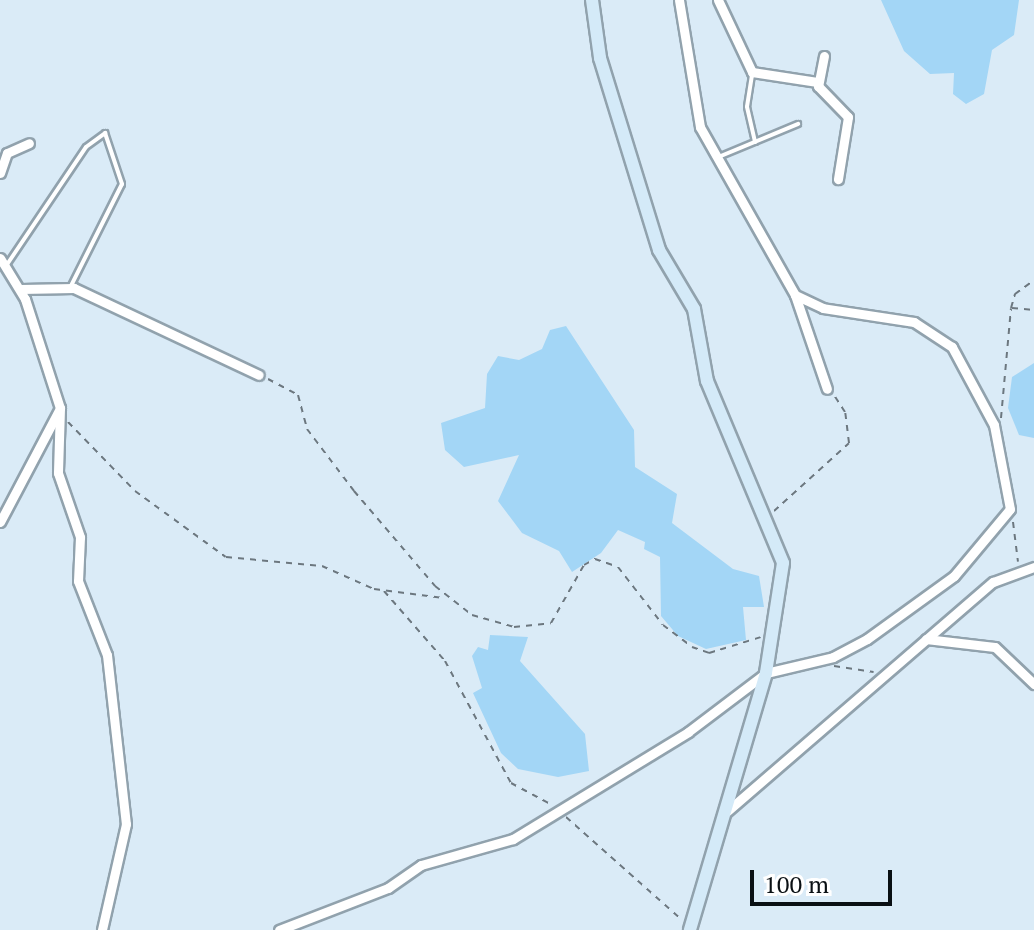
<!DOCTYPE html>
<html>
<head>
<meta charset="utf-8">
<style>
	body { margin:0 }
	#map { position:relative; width:1034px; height:930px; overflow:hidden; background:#daebf7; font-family:"PT Serif",serif }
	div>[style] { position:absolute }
	.green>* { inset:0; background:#a3d6f6 }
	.path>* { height:2px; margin-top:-1px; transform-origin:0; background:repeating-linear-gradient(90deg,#6c777f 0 6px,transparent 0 12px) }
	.roads { filter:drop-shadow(2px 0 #91a2ad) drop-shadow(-2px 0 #91a2ad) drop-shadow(0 2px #91a2ad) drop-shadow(0 -2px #91a2ad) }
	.lane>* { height:4px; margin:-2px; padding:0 2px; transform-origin:2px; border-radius:2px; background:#fff }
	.street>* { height:9px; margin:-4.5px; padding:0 4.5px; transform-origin:4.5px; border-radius:4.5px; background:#fff }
	.secondary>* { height:12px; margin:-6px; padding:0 6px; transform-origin:6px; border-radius:6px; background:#d4eaf8 }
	span { translate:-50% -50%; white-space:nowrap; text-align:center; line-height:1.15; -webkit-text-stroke:6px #fff; paint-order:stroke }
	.scale { position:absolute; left:750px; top:870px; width:142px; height:36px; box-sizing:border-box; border:4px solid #0a1014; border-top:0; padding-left:10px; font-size:24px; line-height:28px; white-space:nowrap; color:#0a1014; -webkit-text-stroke:6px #fff; paint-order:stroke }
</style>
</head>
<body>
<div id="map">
	<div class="green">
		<i style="clip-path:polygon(881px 0,1019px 0,1014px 35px,992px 50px,984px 94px,966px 104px,953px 94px,954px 73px,930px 74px,904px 51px)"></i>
		<i style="clip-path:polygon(566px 326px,634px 430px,635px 467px,677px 494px,672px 523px,733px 569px,759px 576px,764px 607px,743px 607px,746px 640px,706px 649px,678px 636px,661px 616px,660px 557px,644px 549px,645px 542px,618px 530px,601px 553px,572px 572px,559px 551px,522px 533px,498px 501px,519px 455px,464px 467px,445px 450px,441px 423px,485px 408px,487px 374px,498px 356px,519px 360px,542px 349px,550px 330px)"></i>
		<i style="clip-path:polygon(1034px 363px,1034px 438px,1019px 435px,1008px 408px,1012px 377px)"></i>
		<i style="clip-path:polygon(490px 635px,528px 637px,520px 661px,585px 734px,589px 771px,558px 777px,518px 769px,501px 753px,473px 693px,482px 688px,472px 656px,478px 647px,488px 650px)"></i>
	</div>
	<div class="path">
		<i style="left:1012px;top:308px;width:22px;rotate:5deg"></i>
		<i style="left:268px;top:379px;width:34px;rotate:28deg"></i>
		<i style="left:298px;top:395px;width:35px;rotate:75deg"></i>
		<i style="left:307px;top:429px;width:78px;rotate:52.8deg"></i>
		<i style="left:354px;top:491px;width:125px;rotate:49.5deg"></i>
		<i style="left:435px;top:586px;width:47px;rotate:38.1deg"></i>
		<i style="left:472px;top:615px;width:44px;rotate:15.9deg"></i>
		<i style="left:514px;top:627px;width:37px;rotate:-6deg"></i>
		<i style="left:551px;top:623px;width:67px;rotate:-60.4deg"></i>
		<i style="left:584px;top:565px;width:13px;rotate:-29deg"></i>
		<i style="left:595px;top:559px;width:24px;rotate:19deg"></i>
		<i style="left:618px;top:567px;width:73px;rotate:52.2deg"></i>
		<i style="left:663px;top:625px;width:36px;rotate:37deg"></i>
		<i style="left:692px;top:647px;width:18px;rotate:19deg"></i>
		<i style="left:709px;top:653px;width:54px;rotate:-17.1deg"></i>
		<i style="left:1001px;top:418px;width:110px;rotate:-84.8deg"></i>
		<i style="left:1011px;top:308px;width:15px;rotate:-74deg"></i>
		<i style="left:1015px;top:294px;width:24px;rotate:-36deg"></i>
		<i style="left:68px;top:422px;width:96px;rotate:45.8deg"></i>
		<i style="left:135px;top:491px;width:112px;rotate:36deg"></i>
		<i style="left:226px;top:557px;width:96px;rotate:5.4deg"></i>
		<i style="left:322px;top:566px;width:57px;rotate:23.9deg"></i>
		<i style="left:374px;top:589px;width:70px;rotate:7.4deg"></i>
		<i style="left:774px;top:511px;width:101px;rotate:-42.2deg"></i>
		<i style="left:849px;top:443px;width:31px;rotate:-97deg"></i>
		<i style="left:845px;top:412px;width:20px;rotate:-123deg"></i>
		<i style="left:1013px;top:522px;width:40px;rotate:82.9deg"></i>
		<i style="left:384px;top:591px;width:93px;rotate:48.9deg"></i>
		<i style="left:445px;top:661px;width:139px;rotate:61.6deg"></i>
		<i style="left:511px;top:783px;width:47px;rotate:28.2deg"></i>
		<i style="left:834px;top:666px;width:40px;rotate:8.5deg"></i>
		<i style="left:566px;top:817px;width:154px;rotate:41.6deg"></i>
	</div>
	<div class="roads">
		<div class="lane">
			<i style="left:752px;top:75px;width:32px;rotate:99deg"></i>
			<i style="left:747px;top:107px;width:36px;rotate:77deg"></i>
			<i style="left:716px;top:158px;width:89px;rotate:-22.5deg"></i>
			<i style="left:6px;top:266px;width:143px;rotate:-56.1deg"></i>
			<i style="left:86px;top:147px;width:24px;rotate:-36deg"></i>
			<i style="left:105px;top:133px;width:54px;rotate:71.6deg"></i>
			<i style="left:122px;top:184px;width:114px;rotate:116.6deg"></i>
		</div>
		<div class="street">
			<i style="left:679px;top:0;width:129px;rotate:80.6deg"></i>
			<i style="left:700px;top:127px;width:193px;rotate:60.5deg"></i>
			<i style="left:795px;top:295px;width:99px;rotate:71.2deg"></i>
			<i style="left:718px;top:0;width:80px;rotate:64.7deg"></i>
			<i style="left:752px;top:72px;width:66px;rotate:8.7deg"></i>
			<i style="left:824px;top:56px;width:31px;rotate:101deg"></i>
			<i style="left:818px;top:86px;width:43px;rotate:45.9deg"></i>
			<i style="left:848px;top:117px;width:63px;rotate:99.2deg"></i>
			<i style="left:0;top:173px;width:21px;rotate:-71deg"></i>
			<i style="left:7px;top:153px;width:24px;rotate:-24deg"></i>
			<i style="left:0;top:258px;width:48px;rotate:58.6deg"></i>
			<i style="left:25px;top:299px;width:114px;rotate:72.2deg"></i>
			<i style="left:60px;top:408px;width:65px;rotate:91.8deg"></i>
			<i style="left:58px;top:473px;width:68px;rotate:71deg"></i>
			<i style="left:80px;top:537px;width:44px;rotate:92.6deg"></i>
			<i style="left:78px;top:581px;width:79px;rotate:68.6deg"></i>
			<i style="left:107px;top:655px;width:170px;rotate:83.6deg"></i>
			<i style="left:126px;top:824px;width:109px;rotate:102.8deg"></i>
			<i style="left:21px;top:289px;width:53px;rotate:-1.1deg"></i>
			<i style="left:74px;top:288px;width:204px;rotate:25.2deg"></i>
			<i style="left:0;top:522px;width:129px;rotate:-62.2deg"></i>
			<i style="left:926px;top:639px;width:69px;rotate:6.6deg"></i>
			<i style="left:995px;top:647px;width:54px;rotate:43.5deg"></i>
			<i style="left:725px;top:813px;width:354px;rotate:-40.8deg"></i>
			<i style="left:993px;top:582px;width:44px;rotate:-20.1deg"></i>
			<i style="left:279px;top:930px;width:117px;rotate:-21.1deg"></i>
			<i style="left:388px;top:888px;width:40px;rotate:-34.9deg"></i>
			<i style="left:421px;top:865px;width:96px;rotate:-15.8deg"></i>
			<i style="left:513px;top:839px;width:205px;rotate:-31.4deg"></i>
			<i style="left:688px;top:732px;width:98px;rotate:-37.1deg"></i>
			<i style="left:766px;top:673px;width:69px;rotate:-13.4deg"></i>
			<i style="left:833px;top:657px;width:38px;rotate:-28deg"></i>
			<i style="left:867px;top:639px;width:107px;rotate:-35.9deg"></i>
			<i style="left:954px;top:576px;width:87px;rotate:-50.1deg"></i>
			<i style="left:1010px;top:509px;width:86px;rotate:-100.8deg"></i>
			<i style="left:994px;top:425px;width:89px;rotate:-118.3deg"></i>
			<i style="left:952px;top:347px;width:45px;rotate:-146.7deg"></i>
			<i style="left:914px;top:322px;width:92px;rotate:-171.3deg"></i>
			<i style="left:823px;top:308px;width:31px;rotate:-155deg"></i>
		</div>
		<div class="secondary">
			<i style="left:592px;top:0;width:59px;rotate:82.1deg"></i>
			<i style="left:600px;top:58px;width:201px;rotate:72.9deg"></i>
			<i style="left:659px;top:250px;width:69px;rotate:59.3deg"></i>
			<i style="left:694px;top:309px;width:73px;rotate:79.8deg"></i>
			<i style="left:707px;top:381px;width:197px;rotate:67.3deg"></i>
			<i style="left:783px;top:563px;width:111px;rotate:98.8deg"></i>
			<i style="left:766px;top:673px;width:268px;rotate:106.5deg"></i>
		</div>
	</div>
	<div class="scale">100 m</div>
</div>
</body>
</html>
